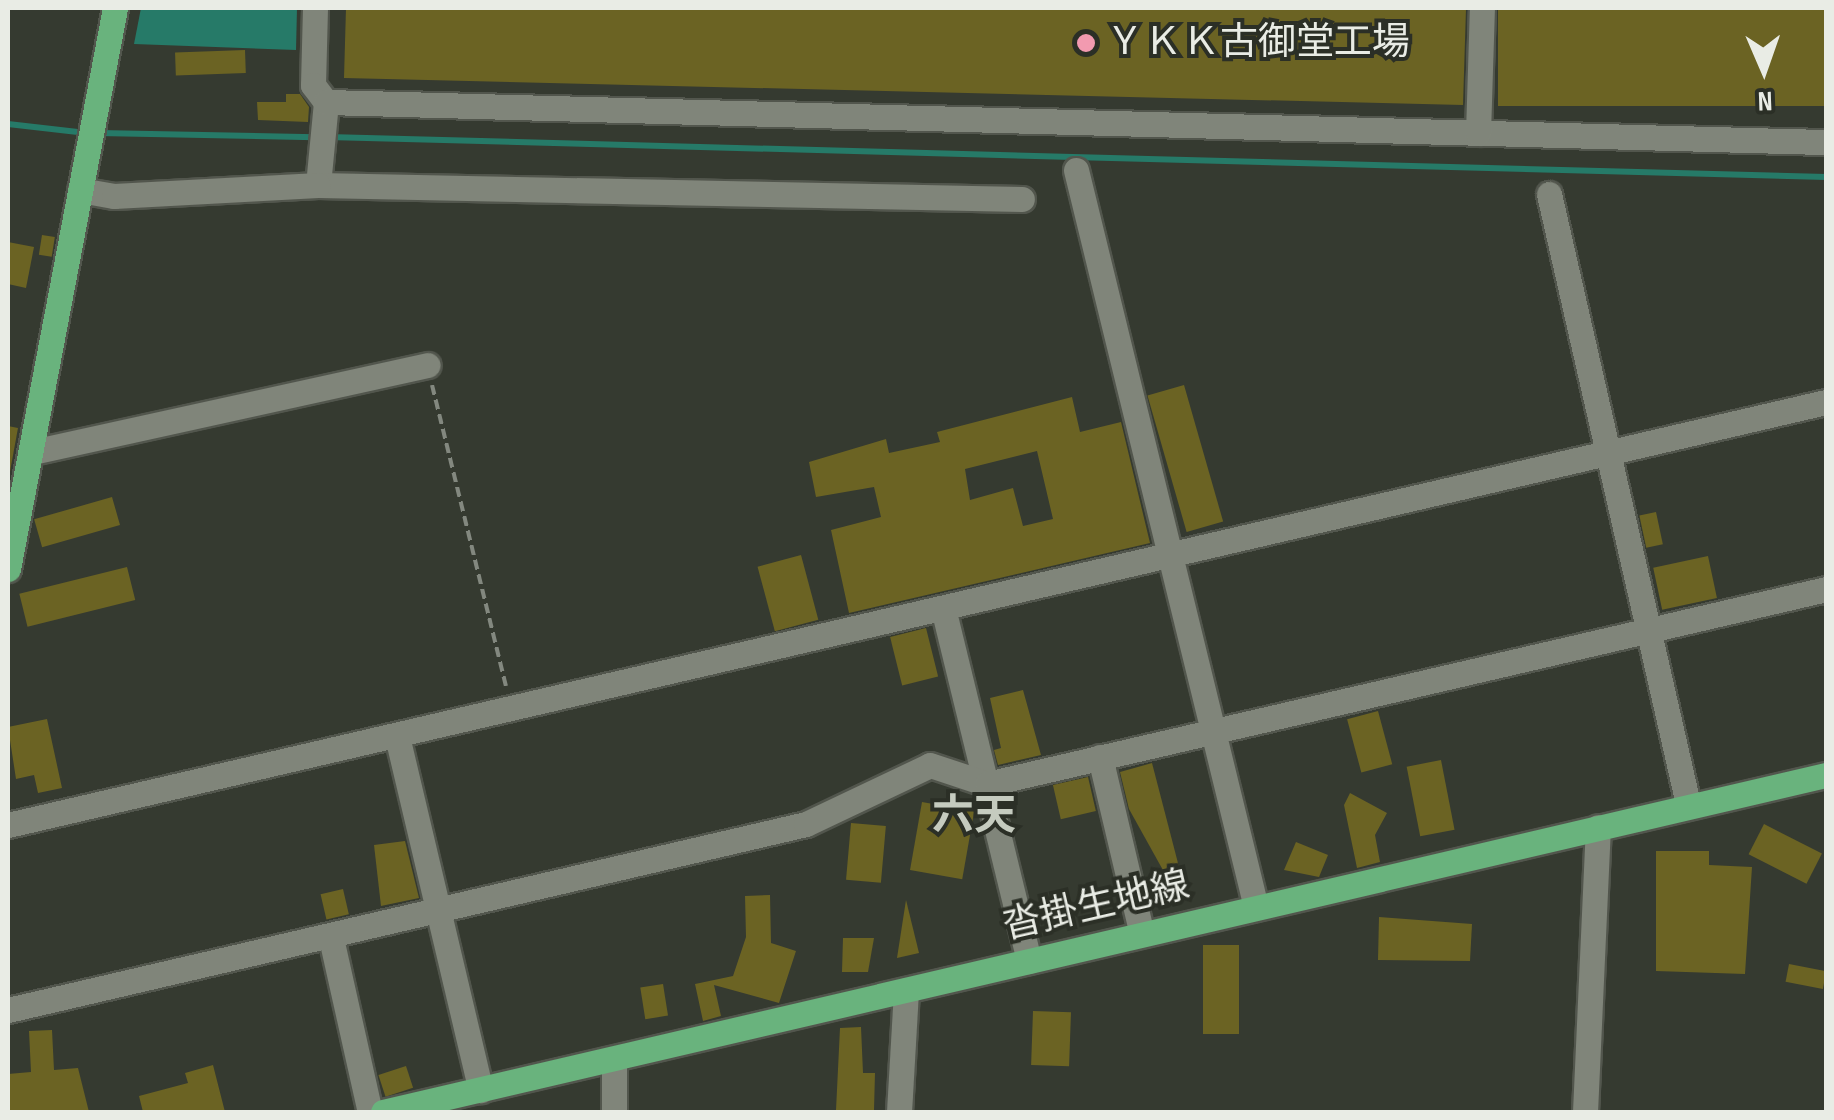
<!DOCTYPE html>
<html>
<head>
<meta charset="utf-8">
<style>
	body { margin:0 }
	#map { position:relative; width:1834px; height:1120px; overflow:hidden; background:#353a30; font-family:"Sofia Sans Condensed","Noto Sans JP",sans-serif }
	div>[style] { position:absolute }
	.water>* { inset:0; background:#267a68 }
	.stream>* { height:6px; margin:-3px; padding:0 3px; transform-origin:3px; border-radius:3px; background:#267a68 }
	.building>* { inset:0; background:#6b6323; transform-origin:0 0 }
	.path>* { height:4px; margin-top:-2px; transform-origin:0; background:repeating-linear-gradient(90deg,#83887f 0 10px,transparent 0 15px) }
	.roads { filter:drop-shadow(2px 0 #52564d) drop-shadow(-2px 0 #52564d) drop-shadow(0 2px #52564d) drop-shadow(0 -2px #52564d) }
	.minor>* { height:25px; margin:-12.5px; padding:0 12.5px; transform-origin:12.5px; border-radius:12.5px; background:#80857a }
	.major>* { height:25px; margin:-12.5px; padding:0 12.5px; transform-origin:12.5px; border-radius:12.5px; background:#69b37d }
	.dots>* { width:28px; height:28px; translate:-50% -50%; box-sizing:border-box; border:5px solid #2b2f26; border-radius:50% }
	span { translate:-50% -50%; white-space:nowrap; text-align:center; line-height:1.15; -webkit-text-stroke:8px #2b2f26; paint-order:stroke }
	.poi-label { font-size:38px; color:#e9ece5 }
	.left { translate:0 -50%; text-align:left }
	.street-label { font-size:38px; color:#e9ece5 }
	.quarter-label { font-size:42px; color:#c5cbbf; font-weight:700 }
	.frame { position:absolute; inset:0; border:10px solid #e9ece5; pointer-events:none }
	.north { position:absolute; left:1714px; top:20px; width:100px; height:100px; -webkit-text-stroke:8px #2b2f26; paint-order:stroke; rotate:178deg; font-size:28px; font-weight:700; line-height:40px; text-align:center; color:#e9ece5 }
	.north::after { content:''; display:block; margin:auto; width:35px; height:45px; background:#e9ece5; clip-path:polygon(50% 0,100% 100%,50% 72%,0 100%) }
</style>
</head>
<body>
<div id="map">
	<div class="water">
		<i style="clip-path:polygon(141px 8px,297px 8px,296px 50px,134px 44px)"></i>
	</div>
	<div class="stream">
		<i style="left:8px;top:124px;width:79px;rotate:6.6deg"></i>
		<i style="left:98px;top:133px;width:218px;rotate:1.1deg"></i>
		<i style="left:328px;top:137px;width:1499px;rotate:1.53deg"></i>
	</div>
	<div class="building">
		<i style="clip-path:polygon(346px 8px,1466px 8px,1463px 105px,344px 78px)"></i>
		<i style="left:1498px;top:8px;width:328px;height:98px"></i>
		<i style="left:245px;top:50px;width:23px;height:70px;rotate:88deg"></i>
		<i style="clip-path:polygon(286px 94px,300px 94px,309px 107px,308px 122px,258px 120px,257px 102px,286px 102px)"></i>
		<i style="left:42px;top:235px;width:13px;height:20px;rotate:9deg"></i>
		<i style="clip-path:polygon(8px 242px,34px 247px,26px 288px,8px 284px)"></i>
		<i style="left:1184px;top:385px;width:142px;height:38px;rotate:74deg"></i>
		<i style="clip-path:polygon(evenodd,1072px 397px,1080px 432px,1121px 422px,1150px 543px,849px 613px,831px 530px,881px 517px,874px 487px,816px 497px,809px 462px,886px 439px,889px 453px,940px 442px,937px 432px,1072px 397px,1037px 451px,1053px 519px,1023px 526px,1013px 488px,970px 500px,965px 469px,1037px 451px)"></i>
		<i style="clip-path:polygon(8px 426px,18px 428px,9px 477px,8px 477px)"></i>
		<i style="left:112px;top:497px;width:29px;height:81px;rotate:74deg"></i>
		<i style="left:1656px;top:512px;width:33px;height:17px;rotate:78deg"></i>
		<i style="left:801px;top:555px;width:67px;height:45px;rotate:75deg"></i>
		<i style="left:1708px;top:556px;width:43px;height:56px;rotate:78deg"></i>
		<i style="left:127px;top:567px;width:34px;height:111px;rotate:76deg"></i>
		<i style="left:926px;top:628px;width:50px;height:37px;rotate:76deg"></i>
		<i style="clip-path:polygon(1023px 690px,1041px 755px,998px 765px,994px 750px,1001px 748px,990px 698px)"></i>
		<i style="left:1378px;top:711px;width:55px;height:32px;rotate:75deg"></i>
		<i style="clip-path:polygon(47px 719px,62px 788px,38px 793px,34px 775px,16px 779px,8px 727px)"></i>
		<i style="left:1441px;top:760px;width:71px;height:35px;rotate:79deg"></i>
		<i style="clip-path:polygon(1152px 763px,1179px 867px,1164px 872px,1129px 809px,1120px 772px)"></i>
		<i style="left:1088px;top:777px;width:35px;height:36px;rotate:77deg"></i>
		<i style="clip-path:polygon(1350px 793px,1387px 813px,1375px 835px,1380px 862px,1357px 868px,1344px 805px)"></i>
		<i style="left:922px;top:802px;width:53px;height:69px;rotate:10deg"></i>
		<i style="left:851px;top:823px;width:35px;height:57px;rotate:5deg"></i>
		<i style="left:1764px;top:824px;width:65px;height:34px;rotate:27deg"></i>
		<i style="clip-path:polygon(405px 841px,419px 898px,381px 906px,374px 845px)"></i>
		<i style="clip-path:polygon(1296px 842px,1328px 855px,1319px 877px,1284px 870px)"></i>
		<i style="clip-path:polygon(1656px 851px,1709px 851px,1709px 865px,1752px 867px,1745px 974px,1656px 971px)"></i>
		<i style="left:343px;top:889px;width:26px;height:23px;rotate:77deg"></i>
		<i style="clip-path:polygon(770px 895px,771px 943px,796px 951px,779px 1003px,714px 985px,721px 1016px,703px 1021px,695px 984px,733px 976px,746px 937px,745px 896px)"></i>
		<i style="clip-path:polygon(906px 900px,919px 953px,897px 958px)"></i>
		<i style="clip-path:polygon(1379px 917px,1472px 924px,1470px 961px,1378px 960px)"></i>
		<i style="clip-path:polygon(843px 938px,874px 938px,868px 972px,842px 972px)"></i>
		<i style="left:1203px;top:945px;width:36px;height:89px"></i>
		<i style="left:1789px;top:964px;width:38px;height:18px;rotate:11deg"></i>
		<i style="left:663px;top:984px;width:32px;height:23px;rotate:81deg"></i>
		<i style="left:1033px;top:1011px;width:38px;height:54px;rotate:2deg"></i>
		<i style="clip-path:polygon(861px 1027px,863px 1073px,875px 1073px,874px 1110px,836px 1110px,840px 1028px)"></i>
		<i style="clip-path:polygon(52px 1030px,54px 1070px,78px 1068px,89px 1112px,8px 1112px,8px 1074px,31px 1072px,29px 1031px)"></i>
		<i style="clip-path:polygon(213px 1065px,225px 1112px,143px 1112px,139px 1096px,188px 1083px,185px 1073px)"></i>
		<i style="left:406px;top:1066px;width:23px;height:29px;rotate:72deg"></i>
	</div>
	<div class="path">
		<i style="left:432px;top:385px;width:310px;rotate:76.2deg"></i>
	</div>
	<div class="roads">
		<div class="minor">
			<i style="left:315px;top:8px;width:77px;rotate:91.5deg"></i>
			<i style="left:313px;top:85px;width:21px;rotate:53deg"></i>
			<i style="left:326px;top:102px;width:83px;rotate:95.5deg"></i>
			<i style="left:318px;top:185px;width:704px;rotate:1.14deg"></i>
			<i style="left:326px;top:102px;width:1501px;rotate:1.53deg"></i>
			<i style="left:1478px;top:133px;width:125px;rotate:-88.2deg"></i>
			<i style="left:1076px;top:170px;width:759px;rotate:76.28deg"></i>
			<i style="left:80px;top:190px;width:35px;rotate:10deg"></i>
			<i style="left:114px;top:196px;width:204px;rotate:-3.1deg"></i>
			<i style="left:1549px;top:194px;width:626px;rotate:77.16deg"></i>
			<i style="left:32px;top:452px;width:405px;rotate:-12.4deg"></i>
			<i style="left:944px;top:612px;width:359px;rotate:76.3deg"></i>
			<i style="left:397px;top:736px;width:364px;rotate:76.7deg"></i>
			<i style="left:1100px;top:757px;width:182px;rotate:76.7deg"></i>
			<i style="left:8px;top:825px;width:1867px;rotate:-13.1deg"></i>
			<i style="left:331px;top:938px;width:178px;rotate:77.4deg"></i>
			<i style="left:8px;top:1010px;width:819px;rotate:-13.12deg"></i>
			<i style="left:806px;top:824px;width:137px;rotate:-25.4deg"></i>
			<i style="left:930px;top:765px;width:60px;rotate:18.4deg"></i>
			<i style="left:987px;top:784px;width:861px;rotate:-13.08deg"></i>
			<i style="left:614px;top:1112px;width:53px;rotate:-90deg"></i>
			<i style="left:899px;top:1112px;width:122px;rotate:-86.7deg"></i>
			<i style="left:1585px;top:1112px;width:285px;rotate:-87.4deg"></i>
		</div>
		<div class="major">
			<i style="left:8px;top:569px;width:571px;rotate:-79.2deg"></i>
			<i style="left:383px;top:1112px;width:1482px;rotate:-13.15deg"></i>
		</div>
	</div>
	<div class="dots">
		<i style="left:1086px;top:43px;background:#f29ab0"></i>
	</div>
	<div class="poi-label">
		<span class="left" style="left:1106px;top:43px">ＹＫＫ古御堂工場</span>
	</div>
	<div class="street-label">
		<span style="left:1096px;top:906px;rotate:-13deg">沓掛生地線</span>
	</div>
	<div class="quarter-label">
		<span style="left:974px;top:817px">六天</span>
	</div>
	<div class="frame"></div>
	<div class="north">N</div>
</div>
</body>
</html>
